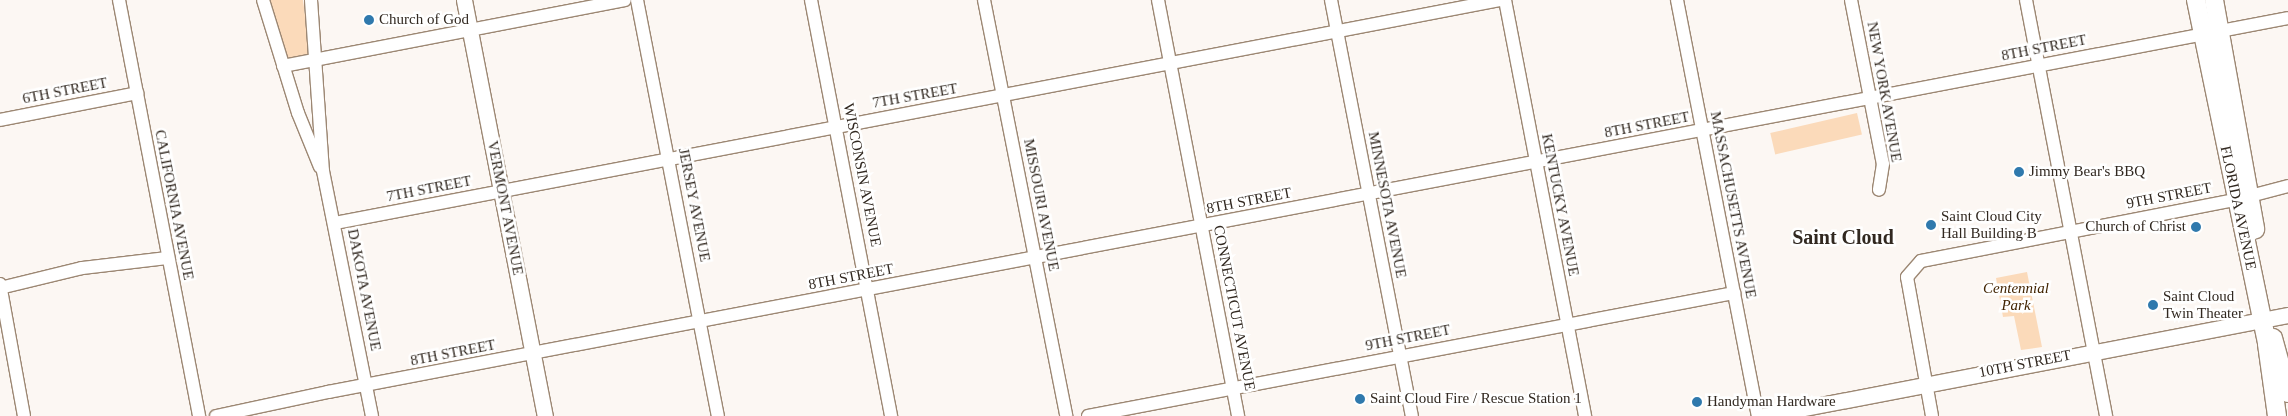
<!DOCTYPE html>
<html>
<head>
<meta charset="utf-8">
<style>
	body { margin:0 }
	#map { position:relative; width:2288px; height:416px; overflow:hidden; background:#fcf7f3; font-family:"Times New Roman",serif }
	div>[style] { position:absolute }
	.green>* { inset:0; background:#fbdaba; transform-origin:0 0 }
	.roads { filter:drop-shadow(1px 0 #9c8773) drop-shadow(-1px 0 #9c8773) drop-shadow(0 1px #9c8773) drop-shadow(0 -1px #9c8773) }
	.minor>* { height:12px; margin:-6px; padding:0 6px; transform-origin:6px; border-radius:6px; background:#fff }
	.tertiary>* { height:15px; margin:-7.5px; padding:0 7.5px; transform-origin:7.5px; border-radius:7.5px; background:#fff }
	.secondary>* { height:18px; margin:-9px; padding:0 9px; transform-origin:9px; border-radius:9px; background:#fff }
	.dots>* { width:14px; height:14px; translate:-50% -50%; box-sizing:border-box; border:2px solid #fff; border-radius:50% }
	span { translate:-50% -50%; white-space:nowrap; text-align:center; line-height:1.15; -webkit-text-stroke:5px #fff; paint-order:stroke }
	.poi-label { font-size:15px; color:#312820 }
	.left { translate:0 -50%; text-align:left }
	.right { translate:-100% -50%; text-align:right }
	.street-label { font-size:15px; color:#312820 }
	.park-label { font-size:15px; color:#412300; font-style:italic }
	.district-label { font-size:20px; color:#312820; font-weight:700 }
</style>
</head>
<body>
<div id="map">
	<div class="green">
		<i style="clip-path:polygon(268px 0,303px 0,310px 53px,295px 60px,283px 55px)"></i>
		<i style="left:1857px;top:113px;width:22px;height:89px;rotate:77deg"></i>
		<i style="clip-path:polygon(2027px 272px,2042px 347px,2021px 350px,2014px 316px,2003px 317px,1996px 278px)"></i>
	</div>
	<div class="roads">
		<div class="minor">
			<i style="left:119px;top:0;width:424px;rotate:79.1deg"></i>
			<i style="left:263px;top:0;width:118px;rotate:72.8deg"></i>
			<i style="left:298px;top:113px;width:58px;rotate:67.8deg"></i>
			<i style="left:311px;top:0;width:171px;rotate:86deg"></i>
			<i style="left:323px;top:171px;width:250px;rotate:78.7deg"></i>
			<i style="left:637px;top:0;width:424px;rotate:79deg"></i>
			<i style="left:811px;top:0;width:424px;rotate:79.1deg"></i>
			<i style="left:984px;top:0;width:424px;rotate:78.8deg"></i>
			<i style="left:1158px;top:0;width:424px;rotate:79.1deg"></i>
			<i style="left:1331px;top:0;width:424px;rotate:79deg"></i>
			<i style="left:1505px;top:0;width:424px;rotate:79.1deg"></i>
			<i style="left:1677px;top:0;width:424px;rotate:79deg"></i>
			<i style="left:1851px;top:0;width:167px;rotate:79deg"></i>
			<i style="left:1883px;top:164px;width:26px;rotate:99deg"></i>
			<i style="left:2026px;top:0;width:424px;rotate:79.1deg"></i>
			<i style="left:283px;top:66px;width:348px;rotate:-10.9deg"></i>
			<i style="left:0;top:120px;width:140px;rotate:-11.1deg"></i>
			<i style="left:335px;top:223px;width:1187px;rotate:-10.83deg"></i>
			<i style="left:0;top:284px;width:134px;rotate:79.7deg"></i>
			<i style="left:0;top:288px;width:84px;rotate:-13.7deg"></i>
			<i style="left:82px;top:268px;width:86px;rotate:-6.7deg"></i>
			<i style="left:216px;top:416px;width:115px;rotate:-12.1deg"></i>
			<i style="left:328px;top:392px;width:1995px;rotate:-10.8deg"></i>
			<i style="left:1088px;top:416px;width:658px;rotate:-10.78deg"></i>
			<i style="left:1932px;top:416px;width:141px;rotate:-100.2deg"></i>
			<i style="left:1907px;top:277px;width:21px;rotate:-49deg"></i>
			<i style="left:1921px;top:261px;width:320px;rotate:-11deg"></i>
			<i style="left:2235px;top:200px;width:55px;rotate:-14.8deg"></i>
		</div>
		<div class="tertiary">
			<i style="left:464px;top:0;width:424px;rotate:79deg"></i>
			<i style="left:1763px;top:416px;width:535px;rotate:-10.89deg"></i>
		</div>
		<div class="secondary">
			<i style="left:2196px;top:0;width:351px;rotate:78.3deg"></i>
			<i style="left:2267px;top:344px;width:73px;rotate:82.1deg"></i>
			<i style="left:2214px;top:0;width:233px;rotate:79.8deg"></i>
			<i style="left:2273px;top:338px;width:57px;rotate:74.7deg"></i>
		</div>
	</div>
	<div class="dots">
		<i style="left:369px;top:20px;background:#2f79ad"></i>
		<i style="left:2019px;top:172px;background:#2f79ad"></i>
		<i style="left:1931px;top:225px;background:#2f79ad"></i>
		<i style="left:2196px;top:227px;background:#2f79ad"></i>
		<i style="left:2153px;top:305px;background:#2f79ad"></i>
		<i style="left:1360px;top:399px;background:#2f79ad"></i>
		<i style="left:1697px;top:402px;background:#2f79ad"></i>
	</div>
	<div class="poi-label">
		<span class="left" style="left:379px;top:20px">Church of God</span>
		<span class="left" style="left:2029px;top:172px">Jimmy Bear's BBQ</span>
		<span class="left" style="left:1941px;top:225px">Saint Cloud City<br>Hall Building B</span>
		<span class="right" style="left:2186px;top:227px">Church of Christ</span>
		<span class="left" style="left:2163px;top:305px">Saint Cloud<br>Twin Theater</span>
		<span class="left" style="left:1370px;top:399px">Saint Cloud Fire / Rescue Station 1</span>
		<span class="left" style="left:1707px;top:402px">Handyman Hardware</span>
	</div>
	<div class="street-label">
		<span style="left:2044px;top:48px;rotate:-11deg">8TH STREET</span>
		<span style="left:65px;top:91px;rotate:-11deg">6TH STREET</span>
		<span style="left:1884px;top:92px;rotate:80deg">NEW YORK AVENUE</span>
		<span style="left:915px;top:96px;rotate:-10deg">7TH STREET</span>
		<span style="left:1647px;top:125px;rotate:-11deg">8TH STREET</span>
		<span style="left:862px;top:175px;rotate:79deg">WISCONSIN AVENUE</span>
		<span style="left:429px;top:189px;rotate:-11deg">7TH STREET</span>
		<span style="left:2169px;top:196px;rotate:-11deg">9TH STREET</span>
		<span style="left:1249px;top:201px;rotate:-11deg">8TH STREET</span>
		<span style="left:174px;top:205px;rotate:79deg">CALIFORNIA AVENUE</span>
		<span style="left:694px;top:205px;rotate:79deg">JERSEY AVENUE</span>
		<span style="left:1041px;top:205px;rotate:79deg">MISSOURI AVENUE</span>
		<span style="left:1387px;top:205px;rotate:79deg">MINNESOTA AVENUE</span>
		<span style="left:1560px;top:205px;rotate:79deg">KENTUCKY AVENUE</span>
		<span style="left:1733px;top:205px;rotate:79deg">MASSACHUSETTS AVENUE</span>
		<span style="left:505px;top:208px;rotate:79deg">VERMONT AVENUE</span>
		<span style="left:2238px;top:208px;rotate:78deg">FLORIDA AVENUE</span>
		<span style="left:851px;top:277px;rotate:-11deg">8TH STREET</span>
		<span style="left:364px;top:290px;rotate:79deg">DAKOTA AVENUE</span>
		<span style="left:1234px;top:308px;rotate:79deg">CONNECTICUT AVENUE</span>
		<span style="left:1408px;top:338px;rotate:-11deg">9TH STREET</span>
		<span style="left:453px;top:353px;rotate:-11deg">8TH STREET</span>
		<span style="left:2025px;top:364px;rotate:-11deg">10TH STREET</span>
	</div>
	<div class="park-label">
		<span style="left:2016px;top:297px">Centennial<br>Park</span>
	</div>
	<div class="district-label">
		<span style="left:1843px;top:237px">Saint Cloud</span>
	</div>
</div>
</body>
</html>
